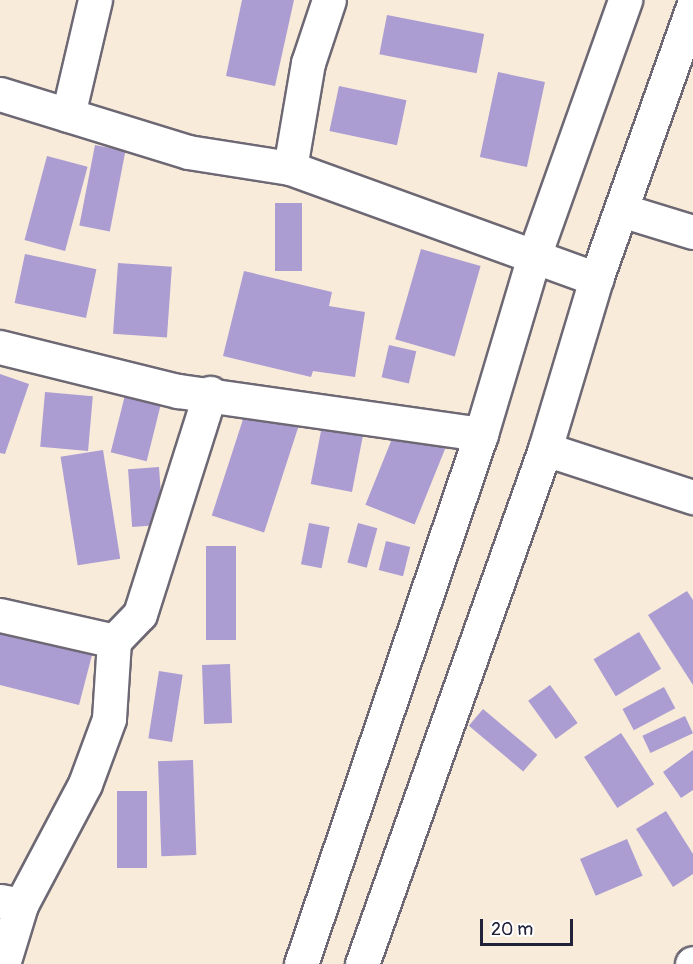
<!DOCTYPE html>
<html>
<head>
<meta charset="utf-8">
<style>
	body { margin:0 }
	#map { position:relative; width:693px; height:964px; overflow:hidden; background:#f8ebda; font-family:Pangolin,sans-serif }
	div>[style] { position:absolute }
	.building>* { inset:0; background:#ab9cd2; transform-origin:0 0 }
	.roads { filter:drop-shadow(2px 0 #6d6873) drop-shadow(-2px 0 #6d6873) drop-shadow(0 2px #6d6873) drop-shadow(0 -2px #6d6873) }
	.minor>* { height:33px; margin:-16.5px; padding:0 16.5px; transform-origin:16.5px; border-radius:16.5px; background:#fff }
	span { translate:-50% -50%; white-space:nowrap; text-align:center; line-height:1.15; -webkit-text-stroke:4.5px #fff; paint-order:stroke }
	.scale { position:absolute; left:480px; top:919px; width:93px; height:27px; box-sizing:border-box; border:3px solid #22223b; border-top:0; padding-left:8px; font-size:18px; line-height:21px; white-space:nowrap; color:#22223b; -webkit-text-stroke:4px #fff; paint-order:stroke }
</style>
</head>
<body>
<div id="map">
	<div class="building">
		<i style="clip-path:polygon(242px 0,294px 0,275px 86px,226px 76px)"></i>
		<i style="left:387px;top:15px;width:99px;height:40px;rotate:11deg"></i>
		<i style="left:498px;top:72px;width:48px;height:87px;rotate:12deg"></i>
		<i style="left:339px;top:86px;width:69px;height:46px;rotate:12deg"></i>
		<i style="left:95px;top:145px;width:31px;height:82px;rotate:11deg"></i>
		<i style="left:47px;top:156px;width:42px;height:87px;rotate:15deg"></i>
		<i style="left:275px;top:203px;width:27px;height:68px"></i>
		<i style="left:421px;top:249px;width:62px;height:94px;rotate:16deg"></i>
		<i style="left:25px;top:254px;width:73px;height:50px;rotate:12deg"></i>
		<i style="left:118px;top:263px;width:54px;height:71px;rotate:4deg"></i>
		<i style="clip-path:polygon(244px 271px,332px 292px,329px 306px,365px 312px,355px 377px,313px 371px,311px 377px,223px 356px)"></i>
		<i style="left:389px;top:345px;width:28px;height:33px;rotate:13deg"></i>
		<i style="clip-path:polygon(0 374px,29px 384px,5px 454px,0 453px)"></i>
		<i style="left:45px;top:392px;width:48px;height:55px;rotate:5deg"></i>
		<i style="left:125px;top:395px;width:37px;height:59px;rotate:14deg"></i>
		<i style="left:247px;top:407px;width:55px;height:114px;rotate:18deg"></i>
		<i style="left:398px;top:424px;width:53px;height:87px;rotate:22deg"></i>
		<i style="left:322px;top:426px;width:42px;height:59px;rotate:11deg"></i>
		<i style="left:103px;top:450px;width:110px;height:43px;rotate:81deg"></i>
		<i style="left:159px;top:467px;width:58px;height:31px;rotate:86deg"></i>
		<i style="left:309px;top:523px;width:21px;height:42px;rotate:11deg"></i>
		<i style="left:358px;top:523px;width:20px;height:41px;rotate:15deg"></i>
		<i style="left:386px;top:541px;width:25px;height:30px;rotate:14deg"></i>
		<i style="left:206px;top:546px;width:30px;height:94px"></i>
		<i style="clip-path:polygon(687px 591px,693px 600px,693px 685px,648px 615px)"></i>
		<i style="left:639px;top:632px;width:43px;height:53px;rotate:59deg"></i>
		<i style="clip-path:polygon(0 633px,92px 655px,79px 705px,0 685px)"></i>
		<i style="left:230px;top:664px;width:59px;height:28px;rotate:88deg"></i>
		<i style="left:159px;top:671px;width:24px;height:68px;rotate:9deg"></i>
		<i style="left:550px;top:685px;width:47px;height:27px;rotate:54deg"></i>
		<i style="left:664px;top:687px;width:24px;height:47px;rotate:62deg"></i>
		<i style="left:483px;top:709px;width:71px;height:22px;rotate:40deg"></i>
		<i style="left:685px;top:716px;width:19px;height:47px;rotate:65deg"></i>
		<i style="left:621px;top:733px;width:61px;height:44px;rotate:57deg"></i>
		<i style="clip-path:polygon(693px 750px,693px 790px,681px 798px,663px 772px)"></i>
		<i style="left:193px;top:760px;width:95px;height:35px;rotate:88deg"></i>
		<i style="left:117px;top:791px;width:30px;height:77px"></i>
		<i style="clip-path:polygon(666px 811px,693px 854px,693px 874px,673px 887px,636px 829px)"></i>
		<i style="left:627px;top:839px;width:40px;height:51px;rotate:67deg"></i>
	</div>
	<div class="roads">
		<div class="minor">
			<i style="left:0;top:94px;width:197px;rotate:17.1deg"></i>
			<i style="left:188px;top:152px;width:103px;rotate:8.9deg"></i>
			<i style="left:290px;top:168px;width:326px;rotate:19.9deg"></i>
			<i style="left:68px;top:115px;width:118px;rotate:-76.8deg"></i>
			<i style="left:290px;top:168px;width:107px;rotate:-80.3deg"></i>
			<i style="left:308px;top:63px;width:66px;rotate:-71.6deg"></i>
			<i style="left:621px;top:210px;width:75px;rotate:17deg"></i>
			<i style="left:0;top:347px;width:183px;rotate:13.9deg"></i>
			<i style="left:178px;top:391px;width:306px;rotate:8.1deg"></i>
			<i style="left:545px;top:449px;width:156px;rotate:18deg"></i>
			<i style="left:0;top:615px;width:117px;rotate:12.8deg"></i>
			<i style="left:114px;top:641px;width:78px;rotate:93.7deg"></i>
			<i style="left:109px;top:719px;width:69px;rotate:110.3deg"></i>
			<i style="left:85px;top:784px;width:137px;rotate:117.9deg"></i>
			<i style="left:21px;top:905px;width:21px;rotate:-169deg"></i>
			<i style="left:114px;top:641px;width:37px;rotate:-46deg"></i>
			<i style="left:140px;top:614px;width:232px;rotate:-72.4deg"></i>
			<i style="left:3px;top:964px;width:62px;rotate:-73deg"></i>
			<i style="left:301px;top:964px;width:560px;rotate:-71.24deg"></i>
			<i style="left:481px;top:434px;width:186px;rotate:-73.4deg"></i>
			<i style="left:534px;top:256px;width:272px;rotate:-70.4deg"></i>
			<i style="left:362px;top:964px;width:547px;rotate:-70.44deg"></i>
			<i style="left:545px;top:449px;width:177px;rotate:-73.3deg"></i>
			<i style="left:596px;top:279px;width:290px;rotate:-70.4deg"></i>
			<i style="left:692px;top:964px;width:1px;rotate:-45deg"></i>
		</div>
	</div>
	<div class="scale">20 m</div>
</div>
</body>
</html>
